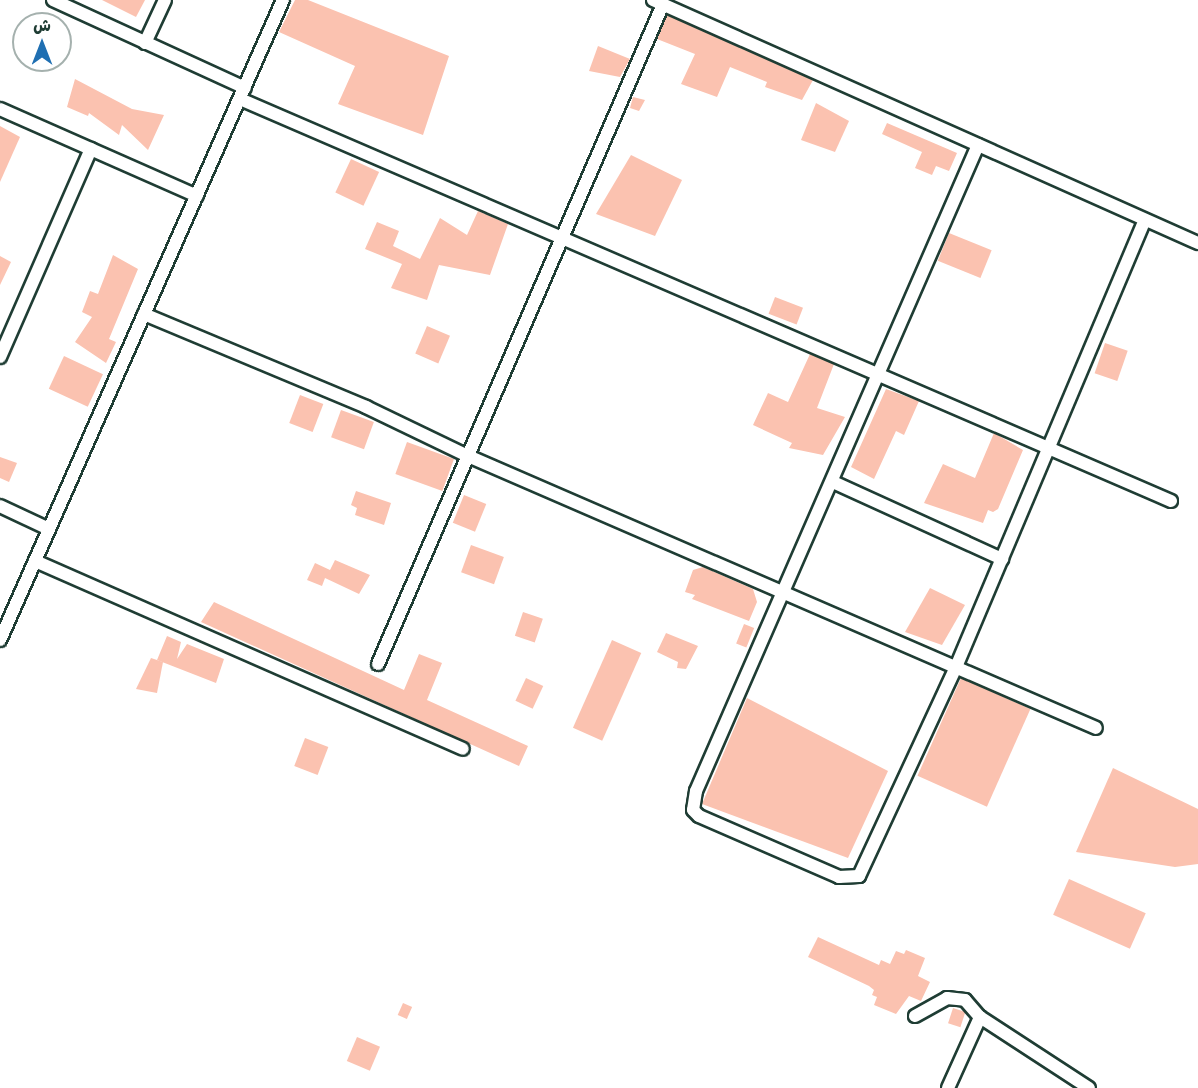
<!DOCTYPE html>
<html>
<head>
<meta charset="utf-8">
<style>
	body { margin:0 }
	#map { position:relative; width:1198px; height:1088px; overflow:hidden; background:#fff; font-family:"Shantell Sans","Playpen Sans Arabic",sans-serif }
	div>[style] { position:absolute }
	.building>* { inset:0; background:#fbc2b0; transform-origin:0 0 }
	.roads { filter:drop-shadow(2px 0 #1f3d34) drop-shadow(-2px 0 #1f3d34) drop-shadow(0 2px #1f3d34) drop-shadow(0 -2px #1f3d34) }
	.street>* { height:12px; margin:-6px; padding:0 6px; transform-origin:6px; border-radius:6px; background:#fff }
	span { translate:-50% -50%; white-space:nowrap; text-align:center; line-height:1.15; -webkit-text-stroke:5px #fff; paint-order:stroke }
	.north { position:absolute; left:12px; top:12px; width:60px; height:60px; box-sizing:border-box; background:#fff; border:2px solid #a5b1ae; border-radius:50%; rotate:0deg; font-size:16px; font-weight:700; line-height:24px; text-align:center; color:#1f3d34 }
	.north::after { content:''; display:block; margin:auto; width:21px; height:27px; background:#1f6fb2; clip-path:polygon(50% 0,100% 100%,50% 72%,0 100%) }
</style>
</head>
<body>
<div id="map">
	<div class="building">
		<i style="clip-path:polygon(102px 0,145px 0,136px 17px)"></i>
		<i style="clip-path:polygon(295px 0,308px 0,449px 56px,423px 135px,338px 104px,355px 66px,279px 32px)"></i>
		<i style="clip-path:polygon(667px 15px,813px 80px,802px 100px,765px 87px,767px 82px,730px 67px,717px 97px,681px 84px,695px 54px,657px 39px)"></i>
		<i style="clip-path:polygon(598px 46px,630px 59px,620px 77px,589px 71px)"></i>
		<i style="clip-path:polygon(75px 79px,132px 109px,164px 115px,148px 150px,122px 125px,119px 135px,89px 113px,88px 116px,67px 107px)"></i>
		<i style="clip-path:polygon(633px 97px,645px 100px,639px 111px,630px 108px)"></i>
		<i style="clip-path:polygon(816px 103px,849px 121px,835px 152px,801px 140px)"></i>
		<i style="clip-path:polygon(887px 123px,957px 153px,949px 171px,936px 166px,932px 175px,915px 168px,922px 152px,882px 134px)"></i>
		<i style="clip-path:polygon(0 126px,20px 137px,0 182px)"></i>
		<i style="clip-path:polygon(631px 155px,682px 180px,655px 236px,596px 214px)"></i>
		<i style="left:351px;top:159px;width:31px;height:37px;rotate:25deg"></i>
		<i style="clip-path:polygon(478px 211px,508px 224px,490px 275px,439px 265px,427px 300px,391px 288px,402px 264px,365px 249px,377px 222px,399px 231px,393px 246px,420px 259px,440px 218px,467px 235px)"></i>
		<i style="left:949px;top:233px;width:46px;height:30px;rotate:22deg"></i>
		<i style="clip-path:polygon(113px 255px,138px 269px,109px 339px,116px 342px,106px 363px,75px 342px,92px 317px,82px 312px,90px 291px,98px 294px)"></i>
		<i style="clip-path:polygon(0 256px,11px 262px,0 285px)"></i>
		<i style="left:775px;top:297px;width:30px;height:18px;rotate:21deg"></i>
		<i style="left:427px;top:326px;width:25px;height:30px;rotate:23deg"></i>
		<i style="left:1105px;top:343px;width:24px;height:32px;rotate:19deg"></i>
		<i style="clip-path:polygon(810px 354px,834px 364px,817px 408px,845px 417px,823px 455px,789px 448px,792px 443px,753px 425px,768px 393px,788px 402px)"></i>
		<i style="left:64px;top:356px;width:43px;height:36px;rotate:25deg"></i>
		<i style="clip-path:polygon(886px 389px,919px 401px,904px 435px,896px 431px,874px 479px,851px 467px)"></i>
		<i style="left:300px;top:395px;width:25px;height:30px;rotate:21deg"></i>
		<i style="left:341px;top:410px;width:35px;height:29px;rotate:20deg"></i>
		<i style="clip-path:polygon(994px 433px,1023px 450px,998px 509px,993px 512px,988px 510px,983px 523px,924px 503px,943px 464px,975px 478px)"></i>
		<i style="left:407px;top:442px;width:50px;height:34px;rotate:20deg"></i>
		<i style="clip-path:polygon(0 457px,17px 463px,9px 482px,0 478px)"></i>
		<i style="clip-path:polygon(356px 491px,391px 503px,384px 525px,355px 515px,357px 508px,351px 505px)"></i>
		<i style="left:464px;top:495px;width:24px;height:30px;rotate:22deg"></i>
		<i style="left:471px;top:545px;width:35px;height:29px;rotate:20deg"></i>
		<i style="clip-path:polygon(335px 560px,370px 575px,359px 594px,325px 578px,322px 586px,307px 580px,315px 563px,330px 570px)"></i>
		<i style="clip-path:polygon(703px 567px,753px 589px,757px 602px,749px 621px,692px 599px,695px 595px,685px 592px,693px 570px)"></i>
		<i style="clip-path:polygon(930px 588px,965px 605px,942px 645px,905px 632px)"></i>
		<i style="clip-path:polygon(214px 602px,404px 690px,419px 654px,442px 663px,427px 700px,528px 746px,519px 766px,201px 622px)"></i>
		<i style="left:523px;top:612px;width:21px;height:25px;rotate:19deg"></i>
		<i style="left:744px;top:624px;width:11px;height:21px;rotate:22deg"></i>
		<i style="clip-path:polygon(666px 633px,698px 646px,686px 669px,677px 668px,678px 662px,657px 652px)"></i>
		<i style="clip-path:polygon(167px 636px,181px 642px,177px 659px,187px 644px,224px 659px,216px 683px,157px 660px)"></i>
		<i style="left:612px;top:640px;width:32px;height:96px;rotate:24deg"></i>
		<i style="clip-path:polygon(151px 658px,163px 662px,157px 693px,136px 689px)"></i>
		<i style="left:526px;top:678px;width:19px;height:25px;rotate:25deg"></i>
		<i style="left:961px;top:678px;width:76px;height:107px;rotate:24deg"></i>
		<i style="clip-path:polygon(747px 698px,888px 771px,848px 858px,702px 804px)"></i>
		<i style="left:305px;top:738px;width:25px;height:30px;rotate:21deg"></i>
		<i style="clip-path:polygon(1113px 768px,1198px 809px,1198px 864px,1175px 867px,1076px 852px)"></i>
		<i style="left:1069px;top:879px;width:84px;height:39px;rotate:24deg"></i>
		<i style="clip-path:polygon(818px 937px,879px 965px,881px 960px,890px 964px,896px 951px,904px 954px,906px 950px,925px 958px,918px 976px,930px 982px,921px 1001px,909px 996px,896px 1014px,874px 1005px,877px 997px,872px 995px,874px 990px,869px 986px,808px 957px)"></i>
		<i style="left:403px;top:1003px;width:10px;height:13px;rotate:24deg"></i>
		<i style="left:953px;top:1008px;width:13px;height:16px;rotate:18deg"></i>
		<i style="left:357px;top:1037px;width:25px;height:26px;rotate:23deg"></i>
	</div>
	<div class="roads">
		<div class="street">
			<i style="left:53px;top:0;width:211px;rotate:24.6deg"></i>
			<i style="left:653px;top:0;width:597px;rotate:24.03deg"></i>
			<i style="left:145px;top:43px;width:47px;rotate:-65.1deg"></i>
			<i style="left:240px;top:99px;width:1014px;rotate:23.35deg"></i>
			<i style="left:0;top:109px;width:215px;rotate:23.8deg"></i>
			<i style="left:978px;top:145px;width:705px;rotate:113.58deg"></i>
			<i style="left:696px;top:791px;width:19px;rotate:99deg"></i>
			<i style="left:693px;top:810px;width:8px;rotate:45deg"></i>
			<i style="left:699px;top:816px;width:153px;rotate:23.5deg"></i>
			<i style="left:839px;top:877px;width:20px;rotate:-3deg"></i>
			<i style="left:859px;top:876px;width:230px;rotate:-65.1deg"></i>
			<i style="left:956px;top:667px;width:485px;rotate:-67.1deg"></i>
			<i style="left:144px;top:314px;width:241px;rotate:22.7deg"></i>
			<i style="left:366px;top:407px;width:113px;rotate:25.7deg"></i>
			<i style="left:468px;top:456px;width:684px;rotate:23.42deg"></i>
			<i style="left:0;top:357px;width:227px;rotate:-66.4deg"></i>
			<i style="left:833px;top:482px;width:186px;rotate:24.5deg"></i>
			<i style="left:0;top:506px;width:54px;rotate:25.1deg"></i>
			<i style="left:35px;top:561px;width:467px;rotate:23.7deg"></i>
			<i style="left:0;top:640px;width:700px;rotate:-66.15deg"></i>
			<i style="left:378px;top:664px;width:719px;rotate:-66.64deg"></i>
			<i style="left:915px;top:1016px;width:37px;rotate:-29deg"></i>
			<i style="left:947px;top:998px;width:18px;rotate:6deg"></i>
			<i style="left:965px;top:1000px;width:23px;rotate:49deg"></i>
			<i style="left:980px;top:1017px;width:130px;rotate:33.1deg"></i>
			<i style="left:948px;top:1088px;width:78px;rotate:-65.7deg"></i>
		</div>
	</div>
	<div class="north">ش</div>
</div>
</body>
</html>
